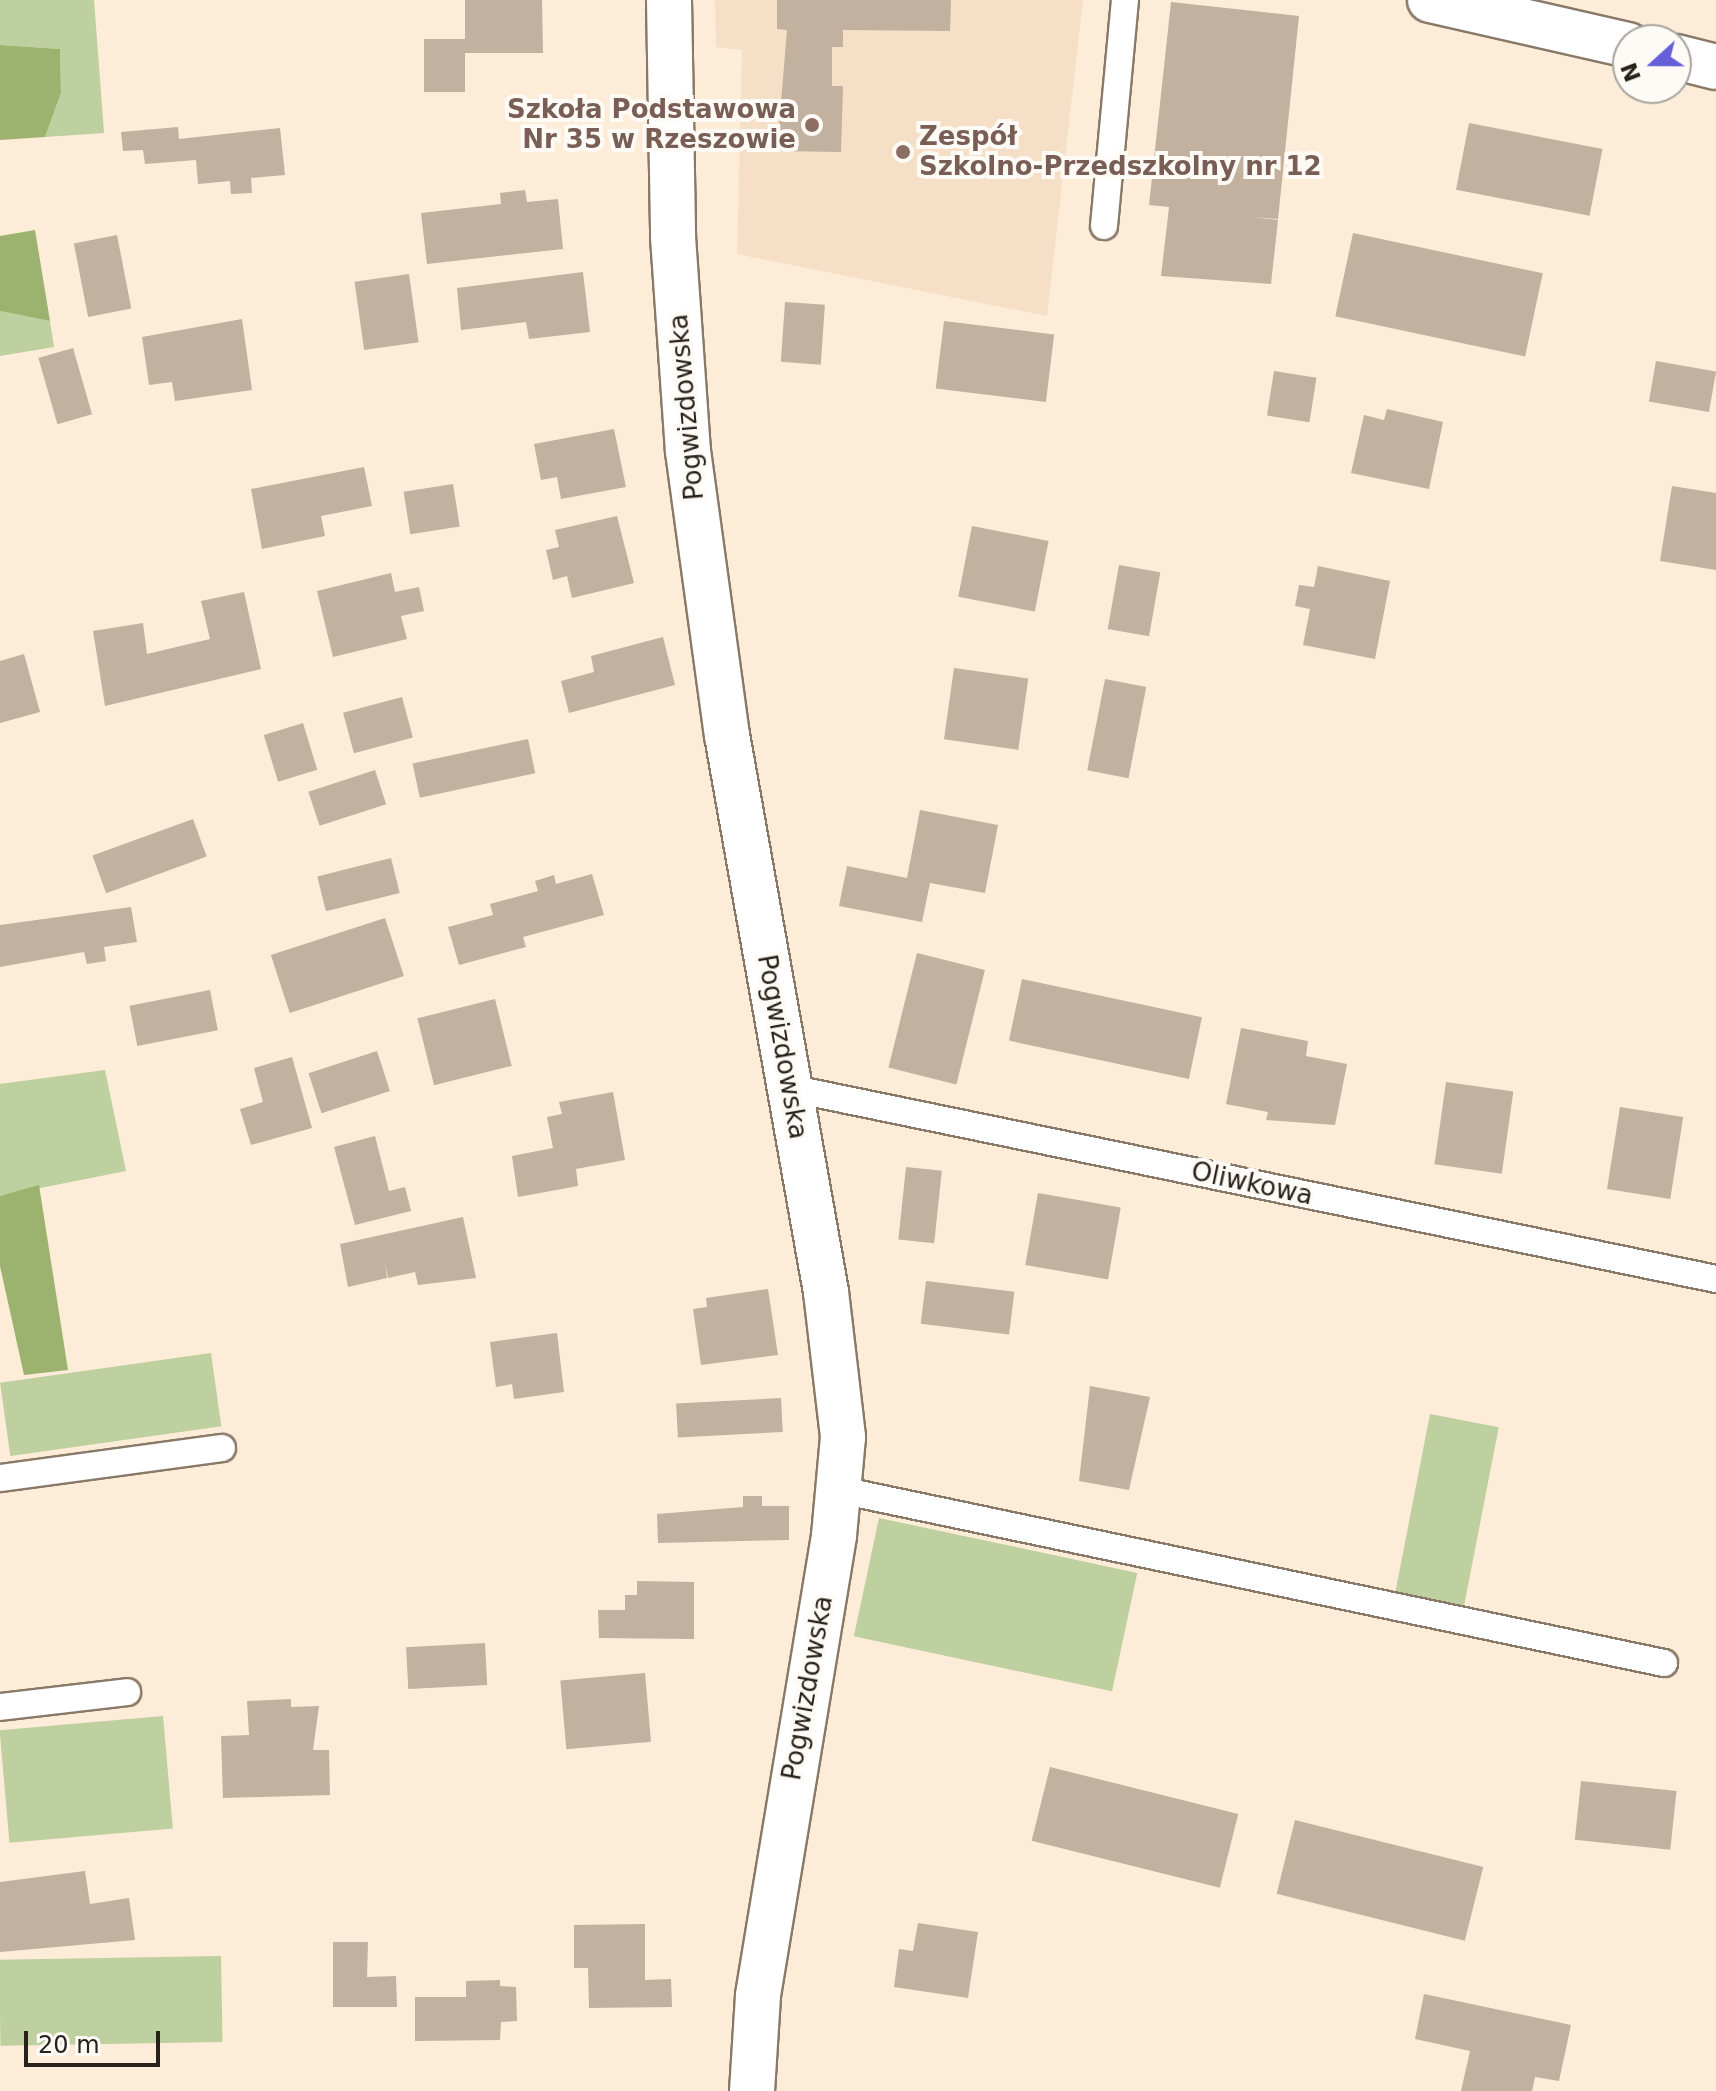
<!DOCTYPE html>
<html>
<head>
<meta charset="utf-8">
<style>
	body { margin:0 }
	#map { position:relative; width:1716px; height:2091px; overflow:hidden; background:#fcecd8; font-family:"DejaVu Sans",sans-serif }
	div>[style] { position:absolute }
	.built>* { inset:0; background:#f5dfc6 }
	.green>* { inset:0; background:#becfa0; transform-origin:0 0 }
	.forest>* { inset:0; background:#9cb36f }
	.building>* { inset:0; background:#c1b19e; transform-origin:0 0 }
	.roads { filter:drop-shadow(2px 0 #887968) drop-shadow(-2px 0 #887968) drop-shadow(0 2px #887968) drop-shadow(0 -2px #887968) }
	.lane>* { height:26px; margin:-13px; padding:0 13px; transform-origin:13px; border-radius:13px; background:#fff }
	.street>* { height:44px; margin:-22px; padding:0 22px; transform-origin:22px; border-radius:22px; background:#fff }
	.dots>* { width:22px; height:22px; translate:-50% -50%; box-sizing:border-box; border:4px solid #fefbf7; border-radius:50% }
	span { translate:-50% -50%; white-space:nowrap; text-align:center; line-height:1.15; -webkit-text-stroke:8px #fefbf7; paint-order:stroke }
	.education-label { font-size:26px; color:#785e54; font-weight:700 }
	.right { translate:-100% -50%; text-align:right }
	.left { translate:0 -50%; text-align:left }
	.street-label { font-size:26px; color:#28221b }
	.north { position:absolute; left:1612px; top:24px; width:80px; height:80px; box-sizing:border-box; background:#fefbf7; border:2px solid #a8a49f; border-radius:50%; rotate:249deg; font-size:22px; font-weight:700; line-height:32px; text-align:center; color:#28221b }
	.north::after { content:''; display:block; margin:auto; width:28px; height:36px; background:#655fd8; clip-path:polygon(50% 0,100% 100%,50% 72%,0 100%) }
	.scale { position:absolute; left:24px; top:2031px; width:136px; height:36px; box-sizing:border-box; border:4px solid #28221b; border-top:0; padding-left:10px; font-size:24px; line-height:28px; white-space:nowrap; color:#28221b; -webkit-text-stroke:6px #fefbf7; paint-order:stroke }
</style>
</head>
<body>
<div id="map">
	<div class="built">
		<i style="clip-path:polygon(715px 0,1083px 0,1047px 316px,737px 254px,742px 50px,716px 47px)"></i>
	</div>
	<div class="green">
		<i style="clip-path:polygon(0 0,94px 0,104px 133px,45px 137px,61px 93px,60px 49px,0 45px)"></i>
		<i style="clip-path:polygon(0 311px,50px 321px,54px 347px,0 356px)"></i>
		<i style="clip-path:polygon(105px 1070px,126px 1171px,0 1196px,0 1084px)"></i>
		<i style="left:211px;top:1353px;width:74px;height:213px;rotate:82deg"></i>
		<i style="left:1430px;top:1414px;width:70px;height:184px;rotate:11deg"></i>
		<i style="left:879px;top:1518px;width:264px;height:121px;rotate:12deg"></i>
		<i style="left:163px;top:1716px;width:113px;height:164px;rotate:85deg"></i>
		<i style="left:221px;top:1956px;width:86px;height:222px;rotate:89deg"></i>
	</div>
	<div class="forest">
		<i style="clip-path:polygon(0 45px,60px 49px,61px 93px,45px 137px,0 140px)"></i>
		<i style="clip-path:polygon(35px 230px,50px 321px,0 311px,0 236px)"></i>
		<i style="clip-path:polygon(39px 1185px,68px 1370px,24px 1375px,0 1266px,0 1196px)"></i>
	</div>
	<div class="building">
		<i style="clip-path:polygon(465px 0,542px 0,543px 53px,465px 53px,465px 92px,424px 92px,424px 39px,465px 39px)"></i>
		<i style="clip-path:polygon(777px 0,951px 0,950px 31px,843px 30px,843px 47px,832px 47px,832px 86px,843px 86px,841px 152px,777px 151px,787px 30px,777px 29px)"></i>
		<i style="clip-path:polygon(1171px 2px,1299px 16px,1278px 219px,1252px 217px,1278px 220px,1271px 284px,1161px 276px,1169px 207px,1149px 205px)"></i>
		<i style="left:1469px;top:123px;width:136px;height:68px;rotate:11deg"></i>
		<i style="clip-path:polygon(178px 127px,179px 139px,280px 128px,285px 175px,251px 178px,252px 193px,231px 194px,230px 181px,198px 184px,196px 160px,145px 164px,143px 150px,123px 151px,121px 132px)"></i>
		<i style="clip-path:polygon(525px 190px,527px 202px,558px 199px,563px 249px,427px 264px,421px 213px,501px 204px,500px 193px)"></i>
		<i style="left:1353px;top:233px;width:194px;height:85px;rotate:12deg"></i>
		<i style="left:117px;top:235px;width:75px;height:44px;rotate:79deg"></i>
		<i style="clip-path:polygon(583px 272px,590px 332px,529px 339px,526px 322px,461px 330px,457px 288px)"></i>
		<i style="left:409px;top:274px;width:69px;height:55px;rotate:82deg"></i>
		<i style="left:785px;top:302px;width:40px;height:60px;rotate:4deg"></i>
		<i style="clip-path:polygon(242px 319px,252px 390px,175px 401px,172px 382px,149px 385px,142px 337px)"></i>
		<i style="left:944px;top:321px;width:111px;height:68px;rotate:7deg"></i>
		<i style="left:73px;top:348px;width:69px;height:36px;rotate:74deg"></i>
		<i style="left:1656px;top:361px;width:61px;height:41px;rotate:10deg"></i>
		<i style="left:1274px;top:371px;width:43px;height:45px;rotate:9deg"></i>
		<i style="clip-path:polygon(1387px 409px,1443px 422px,1429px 489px,1351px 473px,1364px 415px,1384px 420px)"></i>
		<i style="clip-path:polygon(614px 429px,626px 487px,561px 499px,557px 477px,541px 480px,534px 444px)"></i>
		<i style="clip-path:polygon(364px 467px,372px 506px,321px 516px,325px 536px,262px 549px,251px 489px)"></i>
		<i style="left:453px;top:484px;width:43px;height:50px;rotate:81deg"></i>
		<i style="clip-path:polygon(1672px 486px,1716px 493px,1716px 570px,1660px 561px)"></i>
		<i style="clip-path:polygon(617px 516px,634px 583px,572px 598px,567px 576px,553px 580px,546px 550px,559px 547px,555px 530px)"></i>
		<i style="left:972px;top:526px;width:78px;height:72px;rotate:11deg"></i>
		<i style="left:1119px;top:565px;width:42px;height:65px;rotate:10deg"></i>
		<i style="clip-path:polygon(1318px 566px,1390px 581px,1375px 659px,1303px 645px,1310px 609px,1295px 606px,1299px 585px,1314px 587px)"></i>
		<i style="clip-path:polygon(391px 573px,395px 592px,419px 587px,424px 611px,401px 616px,407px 639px,333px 657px,317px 591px)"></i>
		<i style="clip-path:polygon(244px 592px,261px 669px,105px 706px,93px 631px,143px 623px,147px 654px,210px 639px,201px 601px)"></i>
		<i style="clip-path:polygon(663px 637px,675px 685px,569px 713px,561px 681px,594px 672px,591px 656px)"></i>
		<i style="clip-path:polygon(24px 654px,40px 712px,0 723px,0 661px)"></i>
		<i style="left:954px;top:668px;width:75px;height:72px;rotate:8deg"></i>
		<i style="left:1105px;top:679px;width:42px;height:93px;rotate:11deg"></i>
		<i style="left:402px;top:697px;width:42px;height:61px;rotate:75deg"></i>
		<i style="left:303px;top:723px;width:49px;height:41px;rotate:73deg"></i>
		<i style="left:528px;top:739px;width:35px;height:118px;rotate:78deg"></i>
		<i style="left:375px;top:770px;width:36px;height:70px;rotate:72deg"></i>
		<i style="clip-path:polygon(920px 810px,998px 825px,985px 893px,930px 883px,922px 922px,839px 906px,847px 866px,907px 878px)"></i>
		<i style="left:193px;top:819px;width:40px;height:107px;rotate:70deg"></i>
		<i style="left:391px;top:858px;width:36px;height:76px;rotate:76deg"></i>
		<i style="clip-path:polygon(592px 874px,604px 915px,523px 937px,526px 947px,459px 965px,448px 927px,493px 915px,490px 904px,538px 891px,535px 881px,554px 875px,556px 884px)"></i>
		<i style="clip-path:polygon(131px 907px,137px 942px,104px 947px,106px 961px,87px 964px,84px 952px,0 967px,0 925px)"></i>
		<i style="left:385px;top:918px;width:61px;height:120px;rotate:72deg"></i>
		<i style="left:917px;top:953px;width:70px;height:118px;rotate:14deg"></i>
		<i style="left:1022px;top:979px;width:184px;height:63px;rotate:12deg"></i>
		<i style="left:210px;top:990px;width:41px;height:82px;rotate:79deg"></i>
		<i style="left:495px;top:999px;width:69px;height:80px;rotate:76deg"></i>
		<i style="clip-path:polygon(1241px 1028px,1308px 1041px,1306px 1056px,1347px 1064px,1335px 1125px,1266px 1120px,1268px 1112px,1226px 1104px)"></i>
		<i style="left:377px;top:1051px;width:42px;height:72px;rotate:72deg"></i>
		<i style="clip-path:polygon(292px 1057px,312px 1128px,251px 1145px,240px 1109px,263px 1102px,254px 1068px)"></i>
		<i style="left:1446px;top:1082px;width:68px;height:83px;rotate:8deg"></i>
		<i style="clip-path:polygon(613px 1092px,625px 1160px,576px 1169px,578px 1186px,518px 1197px,512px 1156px,553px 1148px,547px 1117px,562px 1114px,559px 1102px)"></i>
		<i style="left:1620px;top:1107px;width:64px;height:83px;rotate:9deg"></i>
		<i style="clip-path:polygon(375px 1136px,389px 1191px,405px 1187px,411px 1211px,355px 1225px,334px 1147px)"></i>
		<i style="left:906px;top:1167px;width:36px;height:73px;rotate:6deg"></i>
		<i style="left:1038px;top:1193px;width:84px;height:73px;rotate:10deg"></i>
		<i style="clip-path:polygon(463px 1217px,476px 1278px,418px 1285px,415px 1272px,388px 1278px,385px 1262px,387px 1278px,348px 1287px,340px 1244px)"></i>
		<i style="left:926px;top:1281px;width:89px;height:43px;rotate:7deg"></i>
		<i style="clip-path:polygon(768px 1289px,778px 1355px,701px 1365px,693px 1309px,707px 1307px,706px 1298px)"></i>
		<i style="clip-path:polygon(557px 1333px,564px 1392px,514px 1399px,512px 1384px,496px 1387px,490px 1342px)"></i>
		<i style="clip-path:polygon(1090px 1386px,1150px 1397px,1129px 1490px,1079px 1481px)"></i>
		<i style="left:781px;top:1398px;width:34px;height:105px;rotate:87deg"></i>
		<i style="clip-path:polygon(743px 1496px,762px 1496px,762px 1506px,789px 1506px,789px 1540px,658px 1543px,657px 1514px,743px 1507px)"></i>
		<i style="clip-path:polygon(637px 1581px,694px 1582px,694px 1639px,599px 1638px,598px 1610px,625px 1610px,625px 1595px,637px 1595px)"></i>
		<i style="left:485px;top:1643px;width:42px;height:79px;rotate:87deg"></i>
		<i style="left:645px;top:1673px;width:69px;height:85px;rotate:85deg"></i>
		<i style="clip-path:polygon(291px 1699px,291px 1707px,319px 1706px,313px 1750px,329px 1750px,330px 1795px,223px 1798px,221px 1736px,249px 1735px,247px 1701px)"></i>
		<i style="left:1050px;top:1767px;width:194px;height:76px;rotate:14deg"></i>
		<i style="left:1581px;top:1781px;width:96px;height:59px;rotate:6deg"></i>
		<i style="left:1295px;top:1820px;width:194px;height:76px;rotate:14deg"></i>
		<i style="clip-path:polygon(85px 1871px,90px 1904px,129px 1898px,135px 1940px,0 1952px,0 1882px)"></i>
		<i style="clip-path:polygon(918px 1923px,978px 1932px,968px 1998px,894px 1987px,899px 1949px,913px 1951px)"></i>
		<i style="clip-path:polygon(645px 1924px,645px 1980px,671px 1979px,672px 2007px,589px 2008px,588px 1968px,574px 1968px,574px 1925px)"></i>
		<i style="clip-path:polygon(333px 1942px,368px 1942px,367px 1977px,396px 1976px,397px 2007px,333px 2007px)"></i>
		<i style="clip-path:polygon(500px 1980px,500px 1986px,516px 1987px,517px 2021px,501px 2022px,500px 2040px,415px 2041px,415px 1997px,466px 1997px,466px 1981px)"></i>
		<i style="clip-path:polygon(1424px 1994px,1571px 2025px,1559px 2081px,1535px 2077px,1532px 2091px,1461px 2091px,1470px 2051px,1415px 2039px)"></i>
	</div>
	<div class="roads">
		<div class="lane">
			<i style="left:1104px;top:226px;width:227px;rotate:-84.7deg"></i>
			<i style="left:789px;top:1088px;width:946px;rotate:11.64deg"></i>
			<i style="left:0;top:1478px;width:224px;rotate:-7.7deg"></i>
			<i style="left:840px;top:1490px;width:842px;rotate:11.86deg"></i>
			<i style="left:0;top:1707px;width:128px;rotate:-6.7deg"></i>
		</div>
		<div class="street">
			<i style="left:669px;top:0;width:237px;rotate:89deg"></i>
			<i style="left:673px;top:237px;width:215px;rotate:86deg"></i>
			<i style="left:688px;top:451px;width:287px;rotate:82.2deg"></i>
			<i style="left:727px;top:735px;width:566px;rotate:79.92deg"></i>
			<i style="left:826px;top:1292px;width:146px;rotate:83.3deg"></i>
			<i style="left:843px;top:1437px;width:99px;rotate:95.2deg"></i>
			<i style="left:834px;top:1536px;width:466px;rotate:99.4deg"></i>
			<i style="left:758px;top:1996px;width:95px;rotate:93.6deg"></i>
			<i style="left:1430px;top:0;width:203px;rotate:12.8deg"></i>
			<i style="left:1676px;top:57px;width:41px;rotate:14deg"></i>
		</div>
	</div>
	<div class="dots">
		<i style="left:812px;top:125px;background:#8d6e63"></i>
		<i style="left:903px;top:152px;background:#8d6e63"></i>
	</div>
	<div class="education-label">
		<span class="right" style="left:796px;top:125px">Szkoła Podstawowa<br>Nr 35 w Rzeszowie</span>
		<span class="left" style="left:919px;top:152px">Zespół<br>Szkolno-Przedszkolny nr 12</span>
	</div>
	<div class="street-label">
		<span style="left:687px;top:407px;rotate:-95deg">Pogwizdowska</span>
		<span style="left:782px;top:1047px;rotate:80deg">Pogwizdowska</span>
		<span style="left:1252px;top:1184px;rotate:12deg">Oliwkowa</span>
		<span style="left:808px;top:1688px;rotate:-80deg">Pogwizdowska</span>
	</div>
	<div class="north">N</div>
	<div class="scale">20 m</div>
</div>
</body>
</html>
